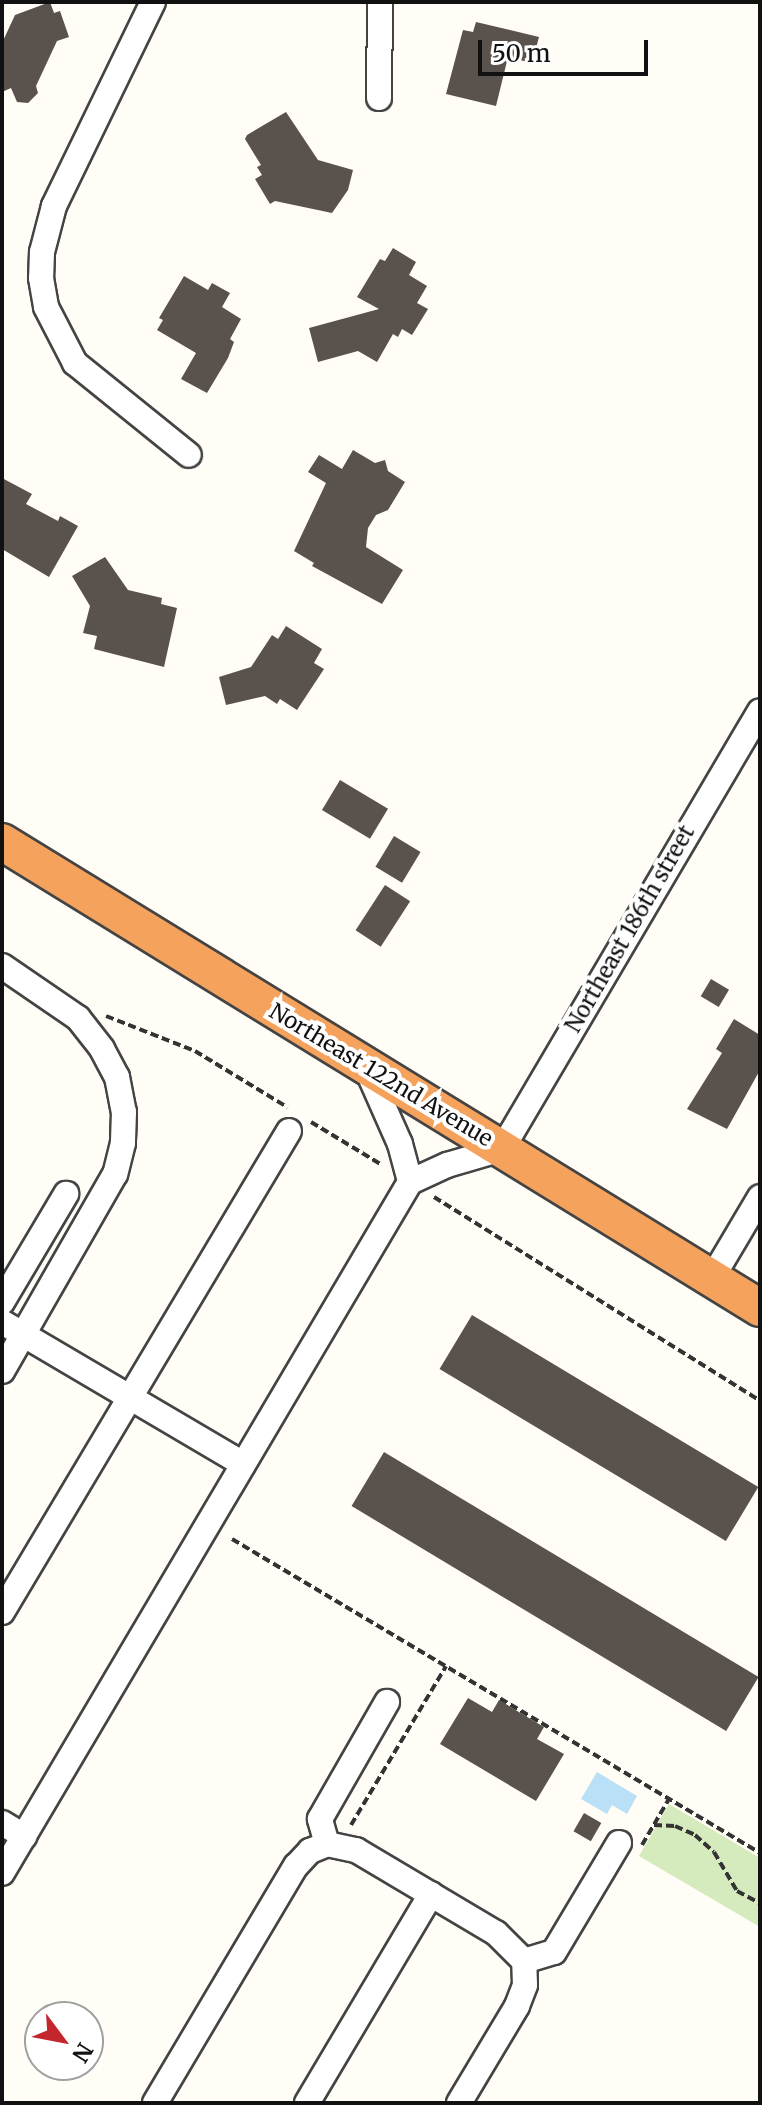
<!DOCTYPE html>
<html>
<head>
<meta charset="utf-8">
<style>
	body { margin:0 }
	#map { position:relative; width:762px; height:2105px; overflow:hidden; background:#fffdf5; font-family:Merriweather,serif }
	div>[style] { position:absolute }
	.green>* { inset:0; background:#d5ebbd }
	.water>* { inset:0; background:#b9e0f7 }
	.building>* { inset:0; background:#5a524d; transform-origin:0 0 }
	.path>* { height:4px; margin-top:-2px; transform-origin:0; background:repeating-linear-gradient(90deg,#333 0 8px,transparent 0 12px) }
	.roads { filter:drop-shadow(2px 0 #444) drop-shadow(-2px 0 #444) drop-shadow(0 2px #444) drop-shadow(0 -2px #444) }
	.minor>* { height:24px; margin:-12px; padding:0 12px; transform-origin:12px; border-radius:12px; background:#fff }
	.highway>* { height:36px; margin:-18px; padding:0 18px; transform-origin:18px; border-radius:18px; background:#f5a25d }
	span { translate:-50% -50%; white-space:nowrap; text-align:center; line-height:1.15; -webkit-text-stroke:8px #fff; paint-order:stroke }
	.street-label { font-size:22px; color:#111 }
	.frame { position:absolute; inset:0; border:4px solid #111; pointer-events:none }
	.north { position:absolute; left:24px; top:2001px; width:80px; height:80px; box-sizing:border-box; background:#fff; border:2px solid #a0a0a0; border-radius:50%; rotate:122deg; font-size:22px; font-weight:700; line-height:32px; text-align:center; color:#111 }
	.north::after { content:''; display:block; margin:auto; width:28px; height:36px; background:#c4262e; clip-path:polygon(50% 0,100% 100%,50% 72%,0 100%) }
	.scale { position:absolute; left:478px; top:40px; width:170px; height:36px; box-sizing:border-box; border:4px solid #111; border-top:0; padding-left:10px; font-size:24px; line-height:28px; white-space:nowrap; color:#111; -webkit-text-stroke:6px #fff; paint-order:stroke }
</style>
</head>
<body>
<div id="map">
	<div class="green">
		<i style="clip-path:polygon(669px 1804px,760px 1858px,760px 1927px,639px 1856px)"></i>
	</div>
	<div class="water">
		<i style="clip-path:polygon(597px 1772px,637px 1796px,627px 1814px,612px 1805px,607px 1814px,581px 1799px)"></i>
	</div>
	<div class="building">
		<i style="clip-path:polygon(50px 2px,54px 13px,60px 11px,69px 37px,57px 41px,36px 86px,38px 93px,28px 103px,17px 102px,11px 88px,2px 92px,2px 43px,15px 15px)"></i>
		<i style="clip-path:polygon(476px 22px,539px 37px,532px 63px,508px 57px,496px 106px,446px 94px,463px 30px,473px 32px)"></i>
		<i style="clip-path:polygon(286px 112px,318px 160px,353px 170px,348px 190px,332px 213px,275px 201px,270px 204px,255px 179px,262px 175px,257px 167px,261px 165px,245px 139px,247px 135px)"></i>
		<i style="clip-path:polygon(393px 248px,416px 262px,409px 275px,427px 286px,417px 303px,428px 309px,412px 335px,402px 329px,398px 337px,393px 334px,377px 362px,358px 351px,318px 362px,309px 328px,379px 309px,357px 297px,380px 259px,385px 261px)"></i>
		<i style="clip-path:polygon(184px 276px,208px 290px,212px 283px,230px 293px,222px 307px,241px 319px,230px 339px,234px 342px,228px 358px,207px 393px,181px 379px,196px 353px,157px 330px,163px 320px,159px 318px)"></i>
		<i style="clip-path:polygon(353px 450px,375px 463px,385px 460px,388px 471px,405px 482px,388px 510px,376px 515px,368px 528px,366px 547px,403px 570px,382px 604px,312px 566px,314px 563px,294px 551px,326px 483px,308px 472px,319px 455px,342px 469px)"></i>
		<i style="clip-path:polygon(2px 478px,32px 494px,26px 504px,58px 521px,60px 516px,78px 526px,49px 577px,2px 549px)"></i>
		<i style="clip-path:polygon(105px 557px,128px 590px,162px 598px,161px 604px,177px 608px,164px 667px,94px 649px,97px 636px,83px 633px,90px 606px,72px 576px)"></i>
		<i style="clip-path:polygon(286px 626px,322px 649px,314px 663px,324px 669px,297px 710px,280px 699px,277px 704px,265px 696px,226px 705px,219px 677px,251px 667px,272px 635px,278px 639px)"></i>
		<i style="left:340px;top:780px;width:56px;height:35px;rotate:31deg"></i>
		<i style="left:394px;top:836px;width:31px;height:36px;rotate:31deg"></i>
		<i style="left:385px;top:885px;width:30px;height:54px;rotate:33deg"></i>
		<i style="left:711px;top:979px;width:21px;height:20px;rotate:31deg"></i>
		<i style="clip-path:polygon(734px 1019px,760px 1035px,760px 1070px,727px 1129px,687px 1109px,722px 1053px,716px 1049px)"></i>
		<i style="left:472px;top:1315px;width:334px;height:63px;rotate:31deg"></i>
		<i style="left:384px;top:1452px;width:437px;height:63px;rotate:31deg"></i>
		<i style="clip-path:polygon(468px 1698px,492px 1712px,499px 1700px,544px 1727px,537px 1739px,564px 1754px,536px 1801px,440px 1744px)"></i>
		<i style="left:584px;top:1813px;width:20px;height:21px;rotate:30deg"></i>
	</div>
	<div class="path">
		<i style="left:106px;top:1016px;width:96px;rotate:21.5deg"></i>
		<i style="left:195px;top:1051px;width:108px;rotate:31.3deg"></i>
		<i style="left:311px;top:1122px;width:83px;rotate:31.2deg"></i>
		<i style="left:434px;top:1197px;width:385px;rotate:32deg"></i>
		<i style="left:232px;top:1539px;width:614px;rotate:30.74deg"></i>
		<i style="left:351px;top:1825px;width:185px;rotate:-59.1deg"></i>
		<i style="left:654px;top:1825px;width:21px;rotate:3deg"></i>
		<i style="left:675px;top:1826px;width:22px;rotate:24deg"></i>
		<i style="left:695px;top:1835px;width:25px;rotate:42deg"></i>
		<i style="left:714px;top:1852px;width:45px;rotate:59.5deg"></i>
		<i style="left:737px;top:1891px;width:26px;rotate:28deg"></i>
		<i style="left:642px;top:1845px;width:53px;rotate:-59.6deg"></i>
	</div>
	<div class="roads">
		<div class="minor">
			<i style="left:153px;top:2px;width:227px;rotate:115.9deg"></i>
			<i style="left:54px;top:206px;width:48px;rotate:104.6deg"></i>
			<i style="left:42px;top:252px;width:26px;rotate:92deg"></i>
			<i style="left:41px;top:278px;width:29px;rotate:80deg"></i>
			<i style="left:46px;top:307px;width:63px;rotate:62.6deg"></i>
			<i style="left:75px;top:363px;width:146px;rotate:38.9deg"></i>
			<i style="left:379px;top:98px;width:96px;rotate:-89.4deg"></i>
			<i style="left:2px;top:966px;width:92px;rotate:34.4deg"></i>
			<i style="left:78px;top:1018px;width:39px;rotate:52deg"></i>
			<i style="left:102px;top:1049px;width:32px;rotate:62deg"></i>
			<i style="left:117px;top:1077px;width:36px;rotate:79deg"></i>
			<i style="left:124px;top:1112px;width:31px;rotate:92deg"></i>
			<i style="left:123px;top:1143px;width:32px;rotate:104deg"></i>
			<i style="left:115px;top:1174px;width:227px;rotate:119.8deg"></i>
			<i style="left:365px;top:1065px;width:86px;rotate:66.1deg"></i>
			<i style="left:400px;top:1144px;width:39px;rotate:75deg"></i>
			<i style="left:712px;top:1278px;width:94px;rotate:-59.3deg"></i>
			<i style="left:2px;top:1302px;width:126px;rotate:-59.3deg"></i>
			<i style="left:2px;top:1322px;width:280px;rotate:30.5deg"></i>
			<i style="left:2px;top:1612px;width:560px;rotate:-59.18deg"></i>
			<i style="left:2px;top:1823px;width:26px;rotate:31deg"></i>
			<i style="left:327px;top:1844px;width:26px;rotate:-106deg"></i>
			<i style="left:320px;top:1819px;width:135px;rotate:-60.2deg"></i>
			<i style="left:2px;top:1873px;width:802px;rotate:-59.44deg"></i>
			<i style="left:410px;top:1182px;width:41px;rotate:-24.7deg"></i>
			<i style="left:447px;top:1165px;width:57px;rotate:-16.2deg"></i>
			<i style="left:502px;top:1149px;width:508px;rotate:-59.5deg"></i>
			<i style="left:524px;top:1961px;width:31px;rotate:-17deg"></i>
			<i style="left:554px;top:1952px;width:127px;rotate:-59.2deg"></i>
			<i style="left:155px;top:2103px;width:276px;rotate:-59.3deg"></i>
			<i style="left:296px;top:1866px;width:21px;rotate:-47deg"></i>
			<i style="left:310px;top:1851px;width:18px;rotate:-22deg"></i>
			<i style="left:327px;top:1844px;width:30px;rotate:12deg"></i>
			<i style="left:356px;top:1850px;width:163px;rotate:30.7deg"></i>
			<i style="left:496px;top:1933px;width:40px;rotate:45deg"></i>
			<i style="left:307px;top:2103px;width:243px;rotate:-59.3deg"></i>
			<i style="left:459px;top:2103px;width:113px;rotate:-59.1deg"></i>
			<i style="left:517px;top:2006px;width:22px;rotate:-69deg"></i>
			<i style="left:525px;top:1985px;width:24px;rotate:-92deg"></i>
		</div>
		<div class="highway">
			<i style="left:2px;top:842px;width:890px;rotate:31.58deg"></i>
		</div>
	</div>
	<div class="street-label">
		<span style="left:630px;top:929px;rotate:-60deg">Northeast 186th street</span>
		<span style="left:381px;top:1075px;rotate:31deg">Northeast 122nd Avenue</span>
	</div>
	<div class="frame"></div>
	<div class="north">N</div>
	<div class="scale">50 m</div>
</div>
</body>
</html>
